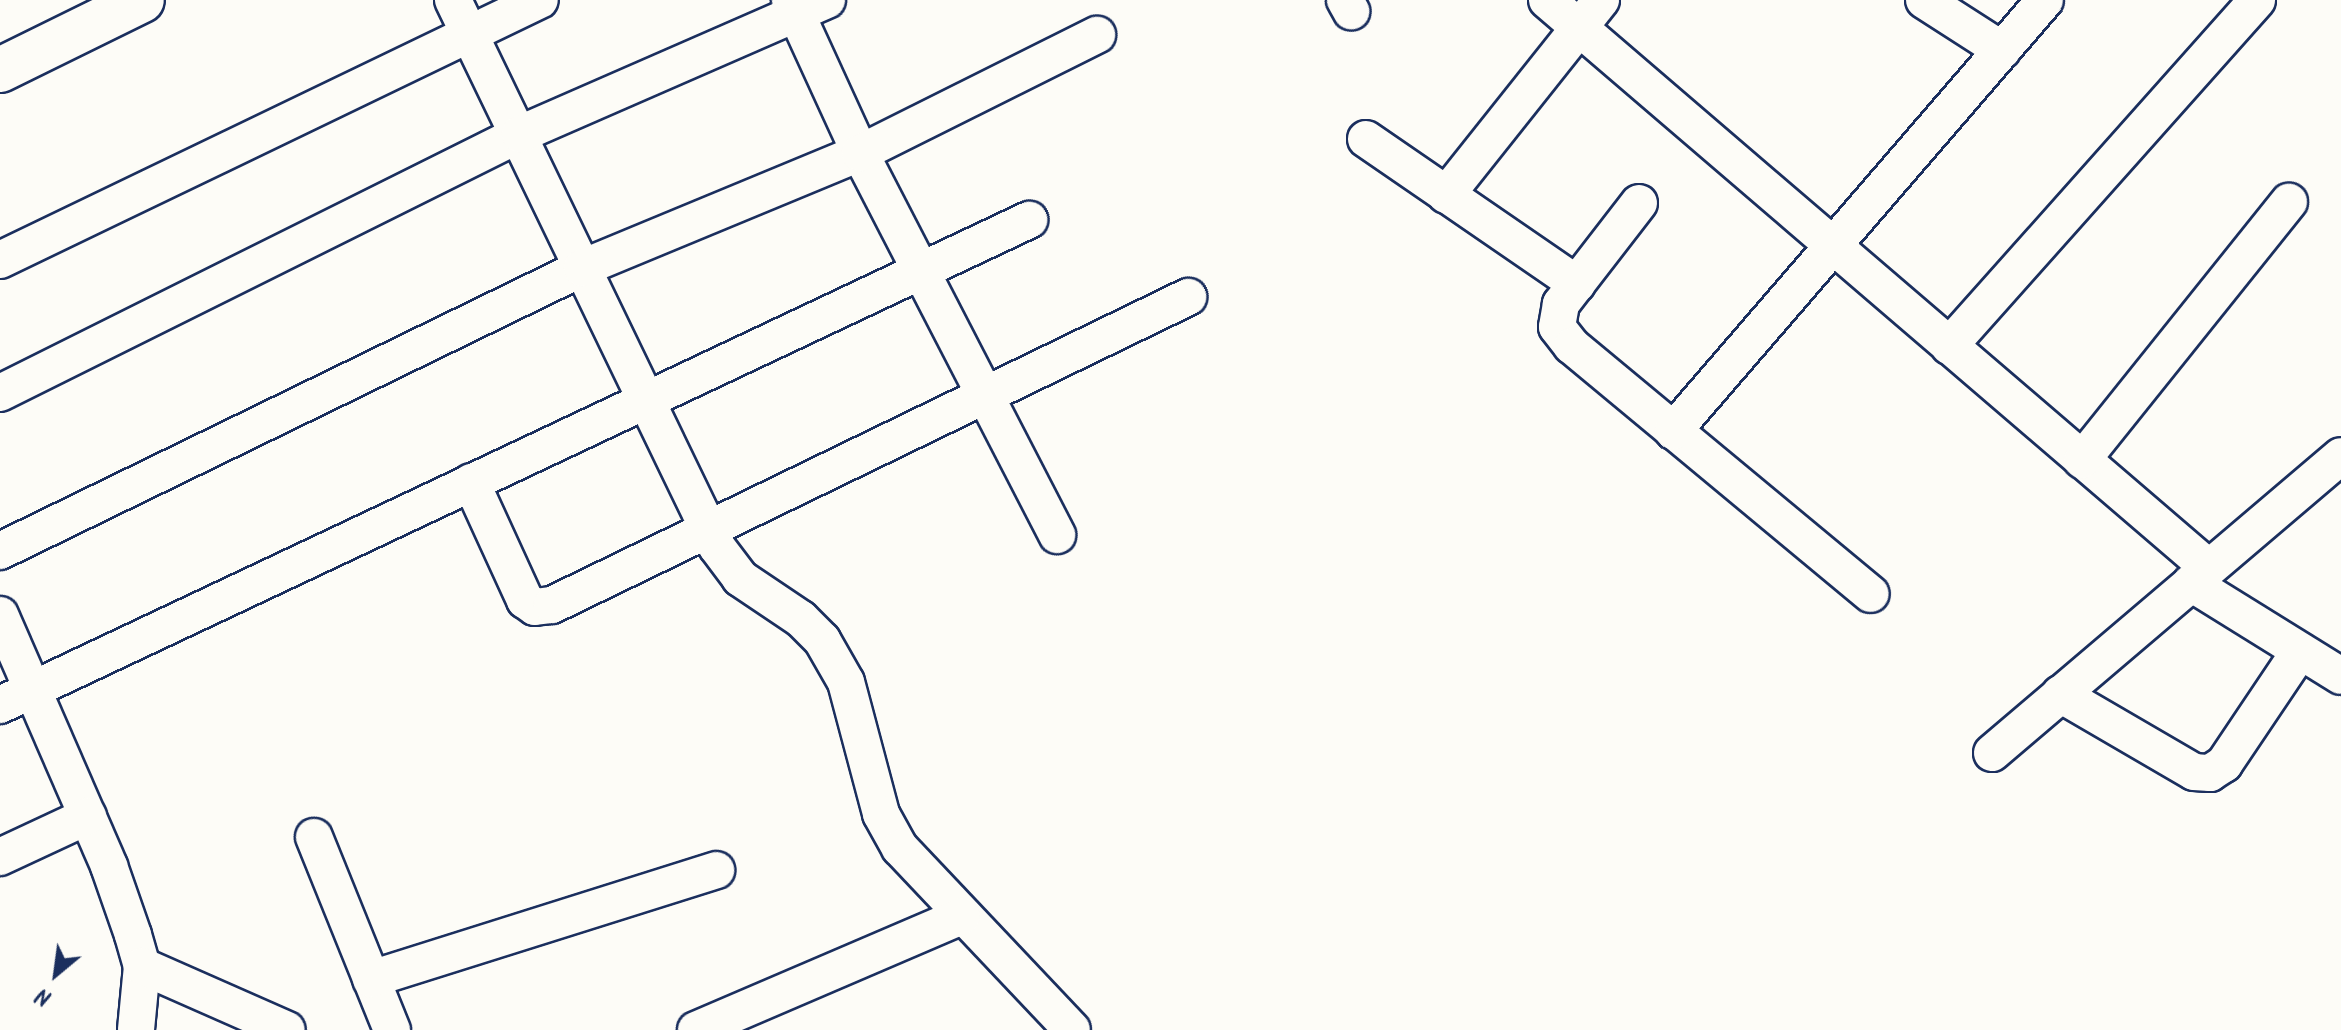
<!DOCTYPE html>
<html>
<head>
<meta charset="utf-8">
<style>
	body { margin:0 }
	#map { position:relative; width:2341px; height:1030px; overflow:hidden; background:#fdfcf7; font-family:Kalam,sans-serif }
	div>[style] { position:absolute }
	.roads { filter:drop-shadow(2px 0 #1b2f5e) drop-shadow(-2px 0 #1b2f5e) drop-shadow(0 2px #1b2f5e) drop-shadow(0 -2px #1b2f5e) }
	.minor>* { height:36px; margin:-18px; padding:0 18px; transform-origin:18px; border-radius:18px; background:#fdfcf7 }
	.tertiary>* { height:44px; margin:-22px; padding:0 22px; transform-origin:22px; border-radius:22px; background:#fdfcf7 }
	span { translate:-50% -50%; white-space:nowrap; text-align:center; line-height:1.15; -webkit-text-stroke:6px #fdfcf7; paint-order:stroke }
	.north { position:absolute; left:16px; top:934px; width:80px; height:80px; -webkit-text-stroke:6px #fdfcf7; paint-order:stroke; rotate:209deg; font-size:22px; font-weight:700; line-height:32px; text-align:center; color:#1b2f5e }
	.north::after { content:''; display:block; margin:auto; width:28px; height:36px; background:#1b2f5e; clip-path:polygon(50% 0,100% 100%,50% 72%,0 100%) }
</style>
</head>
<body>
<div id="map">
	<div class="roads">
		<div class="minor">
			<i style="left:453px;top:0;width:607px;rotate:64.24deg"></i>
			<i style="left:717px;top:547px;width:39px;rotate:53deg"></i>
			<i style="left:740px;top:578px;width:73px;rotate:33.9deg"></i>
			<i style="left:801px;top:619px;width:30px;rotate:45deg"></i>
			<i style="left:822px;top:640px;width:48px;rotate:60.3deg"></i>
			<i style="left:846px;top:682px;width:137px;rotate:75.1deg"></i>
			<i style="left:881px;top:814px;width:39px;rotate:61deg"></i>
			<i style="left:900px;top:848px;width:250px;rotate:46.6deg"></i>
			<i style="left:790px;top:0;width:168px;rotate:65.4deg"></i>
			<i style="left:860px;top:153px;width:430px;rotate:62.7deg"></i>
			<i style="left:1345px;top:0;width:13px;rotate:61deg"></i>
			<i style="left:1547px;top:0;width:872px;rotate:40.63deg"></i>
			<i style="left:1924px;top:0;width:93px;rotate:32.7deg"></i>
			<i style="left:1366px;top:139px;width:256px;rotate:34.5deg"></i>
			<i style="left:1446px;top:195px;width:249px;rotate:-51.5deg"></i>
			<i style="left:1639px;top:203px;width:128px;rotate:127.7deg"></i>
			<i style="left:1561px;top:304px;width:23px;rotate:100deg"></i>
			<i style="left:1557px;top:327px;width:24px;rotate:52deg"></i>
			<i style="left:1572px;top:346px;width:388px;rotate:39.7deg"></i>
			<i style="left:0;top:260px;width:599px;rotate:-25.71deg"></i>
			<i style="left:1949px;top:346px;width:463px;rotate:-48.3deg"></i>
			<i style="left:0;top:393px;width:581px;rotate:-26.48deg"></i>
			<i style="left:520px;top:134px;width:335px;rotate:-23.6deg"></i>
			<i style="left:1673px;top:431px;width:569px;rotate:-49.2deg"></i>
			<i style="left:2082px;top:460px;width:331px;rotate:-51.3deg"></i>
			<i style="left:471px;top:482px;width:130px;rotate:65.4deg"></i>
			<i style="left:525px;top:600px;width:12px;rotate:35deg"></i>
			<i style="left:535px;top:607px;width:17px;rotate:-7deg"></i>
			<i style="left:552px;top:605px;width:707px;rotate:-25.84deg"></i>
			<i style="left:0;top:551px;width:647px;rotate:-25.93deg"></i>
			<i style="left:582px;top:268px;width:301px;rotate:-22.5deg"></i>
			<i style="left:860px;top:153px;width:265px;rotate:-26.5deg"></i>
			<i style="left:2191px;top:583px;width:176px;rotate:31.8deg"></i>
			<i style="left:0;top:615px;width:274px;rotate:66.5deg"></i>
			<i style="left:109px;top:866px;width:73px;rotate:70.8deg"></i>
			<i style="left:133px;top:935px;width:32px;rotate:74deg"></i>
			<i style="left:142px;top:966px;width:64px;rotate:95.4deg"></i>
			<i style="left:2060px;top:694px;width:155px;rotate:30.2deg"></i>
			<i style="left:2194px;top:772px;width:16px;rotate:4deg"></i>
			<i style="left:2210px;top:773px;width:17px;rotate:-33deg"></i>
			<i style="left:2224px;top:764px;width:136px;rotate:-56.1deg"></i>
			<i style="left:0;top:705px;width:1138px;rotate:-25.24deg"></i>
			<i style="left:1992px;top:753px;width:458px;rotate:-40.4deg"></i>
			<i style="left:314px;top:837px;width:208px;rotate:68deg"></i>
			<i style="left:0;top:857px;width:97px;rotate:-25deg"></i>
			<i style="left:142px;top:966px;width:158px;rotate:23.8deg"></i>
			<i style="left:371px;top:979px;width:362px;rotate:-17.5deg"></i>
			<i style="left:696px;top:1030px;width:289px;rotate:-23.2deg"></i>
		</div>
		<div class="tertiary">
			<i style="left:0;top:70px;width:158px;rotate:-26.2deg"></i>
		</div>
	</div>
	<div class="north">N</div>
</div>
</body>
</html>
